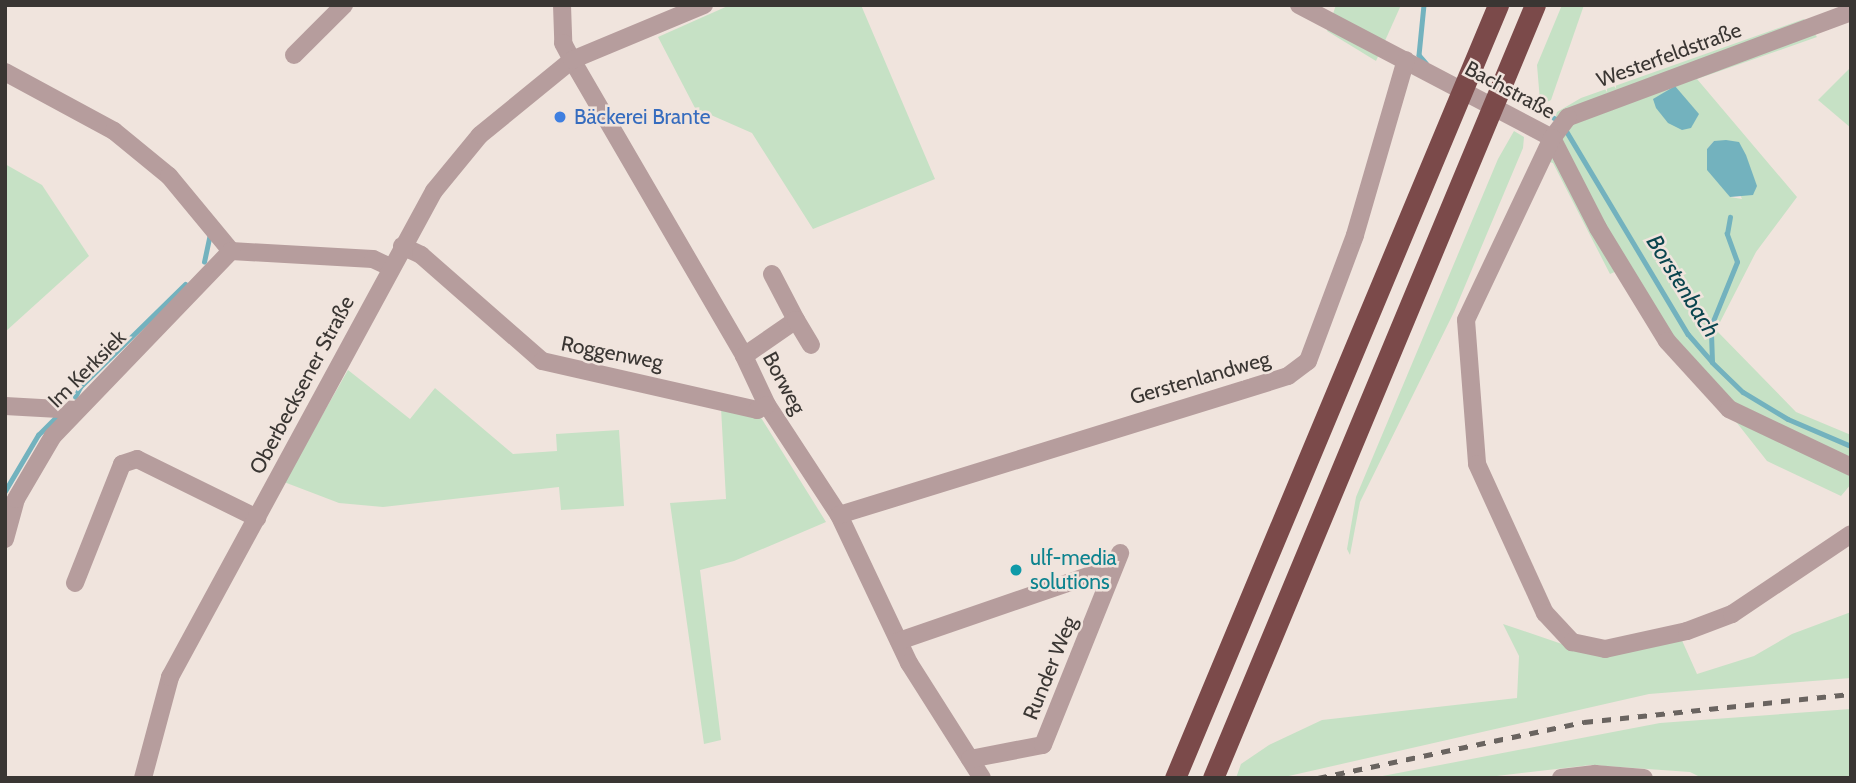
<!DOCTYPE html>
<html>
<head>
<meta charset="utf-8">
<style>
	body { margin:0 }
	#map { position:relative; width:1856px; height:783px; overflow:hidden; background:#f0e4dd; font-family:Cabin,sans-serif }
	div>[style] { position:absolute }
	.green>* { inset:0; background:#c6e1c5 }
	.water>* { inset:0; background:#73b2be }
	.stream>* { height:4.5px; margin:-2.25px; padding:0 2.25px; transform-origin:2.25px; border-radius:2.25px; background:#73b2be }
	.minor>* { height:18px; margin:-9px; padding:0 9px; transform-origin:9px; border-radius:9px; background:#b69d9d }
	.highway>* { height:21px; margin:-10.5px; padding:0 10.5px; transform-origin:10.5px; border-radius:10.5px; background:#7b4a4a }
	.rail>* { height:4.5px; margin-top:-2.25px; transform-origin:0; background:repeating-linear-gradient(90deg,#6a6460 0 9px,transparent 0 18px) }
	.dots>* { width:19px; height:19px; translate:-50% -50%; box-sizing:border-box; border:4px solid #f0e4dd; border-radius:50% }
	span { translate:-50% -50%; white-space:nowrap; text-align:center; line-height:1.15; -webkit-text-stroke:5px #f0e4dd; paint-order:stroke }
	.street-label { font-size:21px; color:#3a3633 }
	.shop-label { font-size:21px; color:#366cbe }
	.left { translate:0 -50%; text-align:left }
	.culture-label { font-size:21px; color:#0d838f }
	.water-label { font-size:23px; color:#0a454e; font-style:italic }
	.frame { position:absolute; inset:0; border:7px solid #3a3633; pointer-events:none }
</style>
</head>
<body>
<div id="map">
	<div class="green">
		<i style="clip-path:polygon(730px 5px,861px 5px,935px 179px,813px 229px,752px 133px,695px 108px,658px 37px)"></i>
		<i style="clip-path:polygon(1336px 5px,1401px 5px,1376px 61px,1327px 31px)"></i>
		<i style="clip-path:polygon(1562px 5px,1584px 5px,1551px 100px,1545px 103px,1540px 101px,1537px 65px)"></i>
		<i style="clip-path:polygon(evenodd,1804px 19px,1817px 37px,1697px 79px,1797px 197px,1756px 252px,1716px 330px,1796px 412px,1851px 435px,1851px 484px,1841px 496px,1767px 461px,1670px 338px,1626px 267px,1610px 274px,1553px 163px,1543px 160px,1557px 112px,1581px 98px,1804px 19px,1714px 141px,1742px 199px,1730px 197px,1707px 149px,1714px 141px)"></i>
		<i style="clip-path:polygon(1851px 67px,1851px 128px,1818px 100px)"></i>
		<i style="clip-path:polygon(1514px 131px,1524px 137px,1523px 148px,1454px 312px,1360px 502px,1350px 555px,1347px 549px,1356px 497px,1498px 159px)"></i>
		<i style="clip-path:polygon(5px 164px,42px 185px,89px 256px,5px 332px)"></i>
		<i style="clip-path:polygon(348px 370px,410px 419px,435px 388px,513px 454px,557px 451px,556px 434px,619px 430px,624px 506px,561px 510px,559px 487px,383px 507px,339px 503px,284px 482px)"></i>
		<i style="clip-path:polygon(721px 408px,760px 416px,826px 522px,734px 561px,700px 570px,721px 740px,704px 744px,670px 503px,726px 499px)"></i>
		<i style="clip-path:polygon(1851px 612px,1851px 678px,1649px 694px,1280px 778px,1236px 778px,1241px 764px,1269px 745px,1322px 720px,1517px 698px,1519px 656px,1503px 624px,1562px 644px,1680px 636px,1697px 674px,1754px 656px,1792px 634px)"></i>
		<i style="clip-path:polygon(1851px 709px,1851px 778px,1702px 778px,1690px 772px,1591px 765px,1480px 778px,1372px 778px,1660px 723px)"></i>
	</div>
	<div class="water">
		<i style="clip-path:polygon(1675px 86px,1699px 114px,1691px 128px,1682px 130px,1668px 123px,1656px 108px,1653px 99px)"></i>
		<i style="clip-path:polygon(1726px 140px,1739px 142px,1746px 155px,1757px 186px,1753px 195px,1730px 197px,1707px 170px,1707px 149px,1714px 141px)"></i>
	</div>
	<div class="stream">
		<i style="left:1424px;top:5px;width:50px;rotate:95.7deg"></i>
		<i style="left:1419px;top:55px;width:11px;rotate:49deg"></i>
		<i style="left:1526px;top:103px;width:36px;rotate:28deg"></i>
		<i style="left:1564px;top:127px;width:241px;rotate:59.1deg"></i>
		<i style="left:1688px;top:334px;width:37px;rotate:49deg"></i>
		<i style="left:1712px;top:362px;width:43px;rotate:44.1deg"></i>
		<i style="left:1743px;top:392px;width:52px;rotate:31deg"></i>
		<i style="left:1788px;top:419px;width:69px;rotate:23.2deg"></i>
		<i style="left:204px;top:262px;width:29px;rotate:-78deg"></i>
		<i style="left:1712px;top:362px;width:36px;rotate:-92deg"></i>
		<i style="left:1711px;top:326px;width:69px;rotate:-67.9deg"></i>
		<i style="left:1737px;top:262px;width:30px;rotate:-110deg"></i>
		<i style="left:1727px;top:234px;width:17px;rotate:-80deg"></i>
		<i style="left:75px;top:397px;width:11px;rotate:-63deg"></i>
		<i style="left:80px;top:387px;width:147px;rotate:-44.4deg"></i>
		<i style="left:5px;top:491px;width:65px;rotate:-59.5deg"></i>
		<i style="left:38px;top:435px;width:25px;rotate:-45deg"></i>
	</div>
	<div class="minor">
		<i style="left:562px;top:5px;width:38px;rotate:88deg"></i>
		<i style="left:563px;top:43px;width:19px;rotate:62deg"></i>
		<i style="left:572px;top:60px;width:342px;rotate:59.8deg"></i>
		<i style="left:744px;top:356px;width:54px;rotate:64.9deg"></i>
		<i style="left:767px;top:405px;width:131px;rotate:56.8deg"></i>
		<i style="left:839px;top:515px;width:164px;rotate:64.7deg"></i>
		<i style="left:909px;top:663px;width:136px;rotate:57.6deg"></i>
		<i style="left:1299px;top:5px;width:286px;rotate:27.7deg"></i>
		<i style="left:1552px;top:138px;width:101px;rotate:62.9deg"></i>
		<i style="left:1598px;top:228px;width:132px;rotate:58.6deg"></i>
		<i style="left:1667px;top:341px;width:92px;rotate:47.6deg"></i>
		<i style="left:1729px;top:409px;width:135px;rotate:25.4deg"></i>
		<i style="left:1851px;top:12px;width:302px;rotate:159.6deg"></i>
		<i style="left:1568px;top:117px;width:26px;rotate:127deg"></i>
		<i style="left:1552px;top:138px;width:201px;rotate:115.3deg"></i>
		<i style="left:1466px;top:320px;width:144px;rotate:85.6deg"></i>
		<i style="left:1477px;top:464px;width:164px;rotate:65.5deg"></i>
		<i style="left:1545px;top:613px;width:40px;rotate:47deg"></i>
		<i style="left:1572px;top:642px;width:34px;rotate:12deg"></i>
		<i style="left:1605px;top:649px;width:84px;rotate:-12.4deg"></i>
		<i style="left:1687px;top:631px;width:48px;rotate:-20.7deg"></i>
		<i style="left:1732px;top:614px;width:143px;rotate:-33.9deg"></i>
		<i style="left:294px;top:55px;width:71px;rotate:-45deg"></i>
		<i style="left:5px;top:72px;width:124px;rotate:28.4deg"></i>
		<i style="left:114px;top:131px;width:71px;rotate:39.3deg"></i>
		<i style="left:169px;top:176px;width:97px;rotate:50.4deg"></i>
		<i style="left:231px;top:251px;width:142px;rotate:3.2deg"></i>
		<i style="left:373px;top:259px;width:19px;rotate:25deg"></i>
		<i style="left:402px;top:246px;width:21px;rotate:25deg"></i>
		<i style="left:421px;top:255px;width:161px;rotate:41.2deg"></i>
		<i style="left:542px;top:361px;width:221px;rotate:12.8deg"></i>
		<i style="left:757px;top:410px;width:11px;rotate:-27deg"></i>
		<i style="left:772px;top:274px;width:52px;rotate:62.4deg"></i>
		<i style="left:744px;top:356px;width:63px;rotate:-34.7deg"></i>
		<i style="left:796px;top:320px;width:29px;rotate:59deg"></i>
		<i style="left:5px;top:406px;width:72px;rotate:3.2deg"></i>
		<i style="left:839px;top:515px;width:470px;rotate:-17.2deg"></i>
		<i style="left:1288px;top:376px;width:25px;rotate:-37deg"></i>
		<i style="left:1308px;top:361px;width:134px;rotate:-69.5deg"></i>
		<i style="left:1355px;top:235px;width:182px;rotate:-73.8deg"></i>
		<i style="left:5px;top:539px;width:41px;rotate:-74.6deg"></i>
		<i style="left:16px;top:499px;width:73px;rotate:-59.6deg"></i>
		<i style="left:53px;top:436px;width:257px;rotate:-46.1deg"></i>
		<i style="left:75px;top:583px;width:128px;rotate:-68.4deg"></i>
		<i style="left:122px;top:464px;width:16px;rotate:-18deg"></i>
		<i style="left:137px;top:459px;width:134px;rotate:26.2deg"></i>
		<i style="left:899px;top:641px;width:203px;rotate:-19deg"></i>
		<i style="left:1091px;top:575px;width:19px;rotate:6deg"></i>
		<i style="left:970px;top:759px;width:74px;rotate:-10.9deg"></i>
		<i style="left:1043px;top:745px;width:207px;rotate:-68.1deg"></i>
		<i style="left:143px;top:778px;width:105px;rotate:-75deg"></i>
		<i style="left:170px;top:677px;width:553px;rotate:-61.49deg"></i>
		<i style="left:434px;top:191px;width:72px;rotate:-50.6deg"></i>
		<i style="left:480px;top:135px;width:119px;rotate:-39.2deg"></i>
		<i style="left:572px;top:60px;width:143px;rotate:-22.6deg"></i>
		<i style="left:1561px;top:778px;width:34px;rotate:-7deg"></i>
		<i style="left:1595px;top:774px;width:49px;rotate:4.7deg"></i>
	</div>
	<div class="highway">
		<i style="left:1175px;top:778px;width:838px;rotate:-67.32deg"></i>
		<i style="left:1213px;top:778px;width:837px;rotate:-67.39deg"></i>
	</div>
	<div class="rail">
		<i style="left:1318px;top:778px;width:272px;rotate:-11.9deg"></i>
		<i style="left:1584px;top:722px;width:268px;rotate:-6deg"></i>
	</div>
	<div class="dots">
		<i style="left:560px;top:117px;background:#3f7fe0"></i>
		<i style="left:1016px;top:570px;background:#0f9aa8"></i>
	</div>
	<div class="street-label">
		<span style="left:1669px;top:55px;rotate:-20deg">Westerfeldstraße</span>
		<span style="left:1510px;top:90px;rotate:28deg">Bachstraße</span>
		<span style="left:612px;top:353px;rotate:11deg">Roggenweg</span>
		<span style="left:87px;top:369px;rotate:-45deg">Im Kerksiek</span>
		<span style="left:1200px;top:378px;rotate:-16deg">Gerstenlandweg</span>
		<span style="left:784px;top:383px;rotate:62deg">Borweg</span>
		<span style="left:302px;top:385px;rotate:-62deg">Oberbecksener Straße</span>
		<span style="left:1050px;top:668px;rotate:-68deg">Runder Weg</span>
	</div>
	<div class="shop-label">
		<span class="left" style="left:574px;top:117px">Bäckerei Brante</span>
	</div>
	<div class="culture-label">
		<span class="left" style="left:1030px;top:570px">ulf-media<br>solutions</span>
	</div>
	<div class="water-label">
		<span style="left:1683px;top:286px;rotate:58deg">Borstenbach</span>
	</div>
	<div class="frame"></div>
</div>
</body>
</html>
